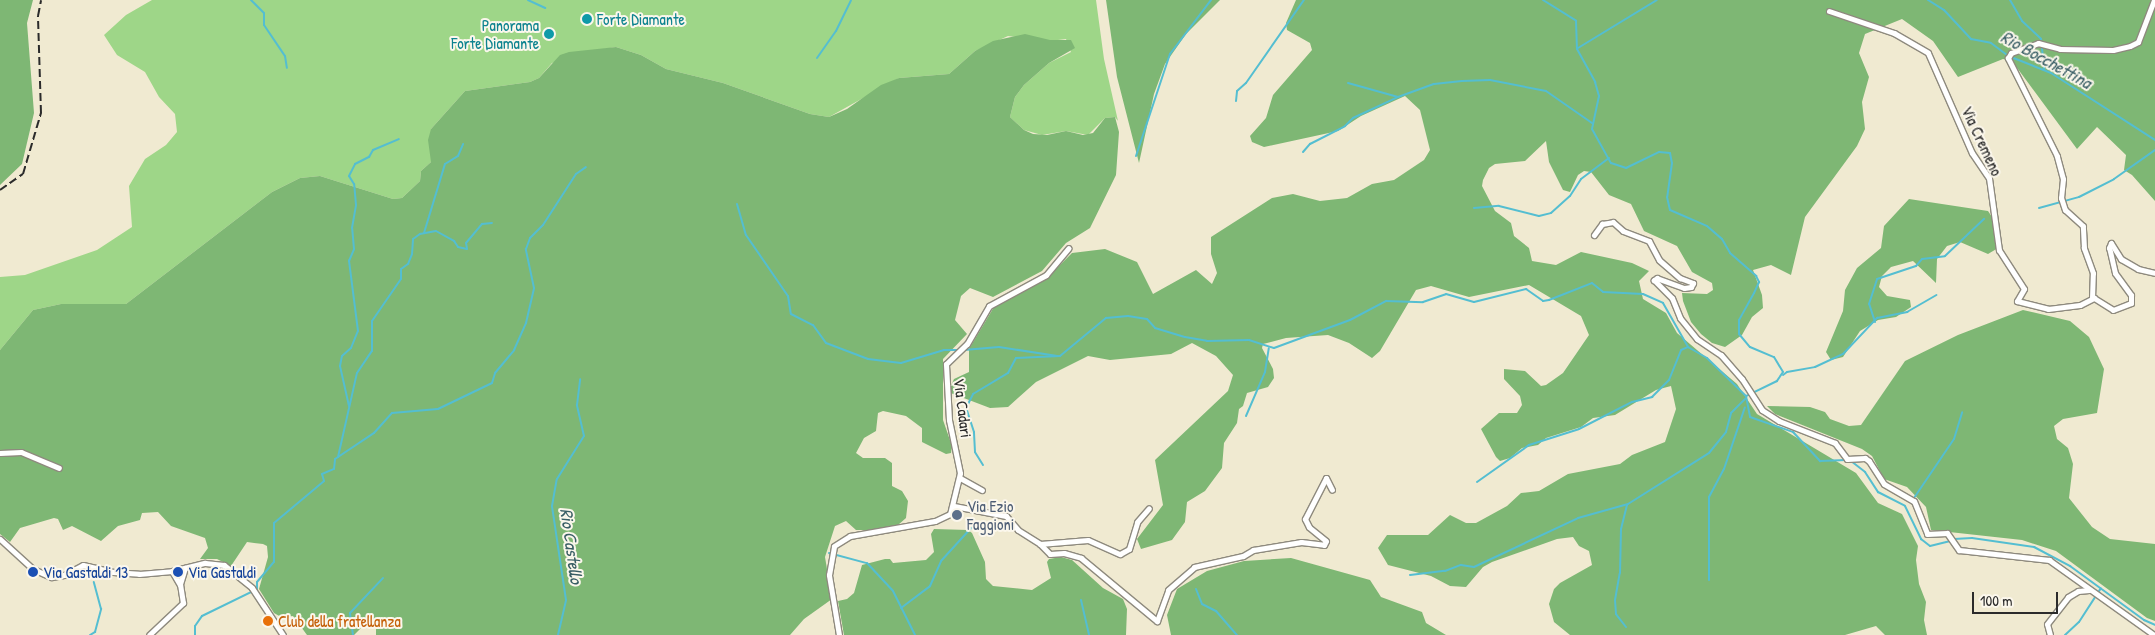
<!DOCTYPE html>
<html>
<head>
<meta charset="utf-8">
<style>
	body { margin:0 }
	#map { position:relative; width:2155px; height:635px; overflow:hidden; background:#f0ead1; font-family:"Patrick Hand",sans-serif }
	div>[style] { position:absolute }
	.green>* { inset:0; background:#9ed688 }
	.forest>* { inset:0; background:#7eb774 }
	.stream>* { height:2px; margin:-1px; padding:0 1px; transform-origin:1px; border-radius:1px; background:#54bed1 }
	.roads { filter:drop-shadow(1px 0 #8e8a7e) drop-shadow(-1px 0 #8e8a7e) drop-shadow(0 1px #8e8a7e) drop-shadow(0 -1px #8e8a7e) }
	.street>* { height:5px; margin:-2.5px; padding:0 2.5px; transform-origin:2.5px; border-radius:2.5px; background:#fff }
	.rail>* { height:2px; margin-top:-1px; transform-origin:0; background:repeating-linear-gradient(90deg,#2b2b2b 0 8px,transparent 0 12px) }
	.dots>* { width:14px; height:14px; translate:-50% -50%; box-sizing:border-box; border:2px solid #fbf7ec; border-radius:50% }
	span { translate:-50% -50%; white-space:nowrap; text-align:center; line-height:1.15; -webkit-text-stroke:4px #fbf7ec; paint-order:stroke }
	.culture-label { font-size:16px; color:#0d838f }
	.left { translate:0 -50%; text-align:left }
	.right { translate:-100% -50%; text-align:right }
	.street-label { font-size:16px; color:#2b2b2b }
	.service-label { font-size:16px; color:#4e5e75 }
	.transit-label { font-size:16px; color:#164399 }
	.food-label { font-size:16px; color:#c56008 }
	.water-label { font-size:18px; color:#395e65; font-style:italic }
	.scale { position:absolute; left:1972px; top:592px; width:86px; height:22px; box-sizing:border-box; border:2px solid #2b2b2b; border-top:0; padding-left:6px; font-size:15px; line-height:18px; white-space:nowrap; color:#2b2b2b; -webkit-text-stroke:4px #fbf7ec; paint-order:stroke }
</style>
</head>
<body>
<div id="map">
	<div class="green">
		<i style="clip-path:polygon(152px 0,1096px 0,1104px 59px,1118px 121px,1115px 117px,1105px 118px,1088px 135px,1066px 131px,1042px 135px,1024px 130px,1010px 117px,1015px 97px,1024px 85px,1049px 63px,1071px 52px,1066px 39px,1050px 41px,1008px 36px,975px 51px,949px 74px,899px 78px,829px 117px,810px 114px,723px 83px,666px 69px,641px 55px,616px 47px,598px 50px,552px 63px,539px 78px,530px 82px,465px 91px,431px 129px,431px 162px,421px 171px,420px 181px,402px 198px,393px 199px,320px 176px,300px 178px,272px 192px,126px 304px,61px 304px,33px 310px,0 350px,0 277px,25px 275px,97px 250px,132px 227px,129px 186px,145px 159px,166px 145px,177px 132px,175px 114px,159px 97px,145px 72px,117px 55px,104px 35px,126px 15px)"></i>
	</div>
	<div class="forest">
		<i style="clip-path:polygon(0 0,33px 0,27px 23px,34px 113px,22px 164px,0 185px)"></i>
		<i style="clip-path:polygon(1106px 0,1220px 0,1186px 34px,1165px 64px,1154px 94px,1139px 163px,1117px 77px)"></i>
		<i style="clip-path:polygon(1296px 0,2155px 0,2155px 201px,2132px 175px,2124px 170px,2126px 155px,2097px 127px,2077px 149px,2012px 61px,2003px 59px,1958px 77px,1933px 41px,1902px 19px,1865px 34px,1859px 53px,1869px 77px,1862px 102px,1865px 129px,1857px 146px,1805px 217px,1791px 275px,1771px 265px,1753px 270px,1762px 295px,1763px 308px,1752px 317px,1742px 335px,1725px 347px,1712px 343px,1701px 334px,1691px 322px,1683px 301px,1682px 293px,1707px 294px,1713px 290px,1712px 283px,1692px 272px,1677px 246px,1644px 231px,1631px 204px,1609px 195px,1591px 172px,1584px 171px,1578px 175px,1570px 192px,1563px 190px,1549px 162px,1546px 141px,1525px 161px,1495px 164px,1489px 168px,1483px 180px,1482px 186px,1495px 211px,1511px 223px,1514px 236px,1529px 248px,1532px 261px,1556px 265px,1581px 252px,1632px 263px,1649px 271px,1639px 281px,1643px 299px,1666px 313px,1677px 333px,1737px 384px,1757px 414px,1856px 473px,1878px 503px,1902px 514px,1918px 546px,1916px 560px,1919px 584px,1926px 602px,1924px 620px,1927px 635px,1885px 635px,1876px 626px,1845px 635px,1570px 635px,1554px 622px,1549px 604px,1554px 589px,1560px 583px,1592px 565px,1589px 551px,1579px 546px,1573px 537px,1557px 539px,1492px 562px,1483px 567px,1466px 587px,1450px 586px,1431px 576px,1388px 565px,1378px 548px,1387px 535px,1428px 535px,1450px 515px,1466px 523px,1476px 523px,1507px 506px,1521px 493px,1539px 491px,1568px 474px,1620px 464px,1632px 455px,1665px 442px,1676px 409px,1671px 386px,1656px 390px,1615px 415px,1593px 418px,1581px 427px,1546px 438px,1538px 445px,1522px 448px,1510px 458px,1500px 461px,1496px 457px,1481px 429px,1499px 413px,1517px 413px,1522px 405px,1520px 396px,1504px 379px,1504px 369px,1525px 371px,1541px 386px,1546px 385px,1563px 373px,1589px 335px,1581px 316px,1529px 285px,1469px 297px,1431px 286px,1416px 290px,1380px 351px,1372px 358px,1349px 343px,1328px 335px,1286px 338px,1263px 344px,1262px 348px,1273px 369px,1274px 378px,1268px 387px,1247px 393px,1243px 406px,1239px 409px,1237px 423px,1224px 443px,1222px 468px,1205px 491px,1187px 502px,1185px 522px,1172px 540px,1141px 549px,1137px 539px,1163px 505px,1155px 460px,1228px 391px,1233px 375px,1216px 356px,1192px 343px,1171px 354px,1110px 360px,1088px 356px,1036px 382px,1008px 407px,990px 408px,948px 392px,954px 379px,969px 372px,969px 349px,994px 307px,1027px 286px,1046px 279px,1072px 253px,1105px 249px,1137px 262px,1153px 294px,1196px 270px,1212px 284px,1217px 273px,1211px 254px,1211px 237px,1272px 198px,1293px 194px,1320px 201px,1347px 198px,1372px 184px,1394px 180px,1424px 160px,1430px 150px,1420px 110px,1405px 96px,1361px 116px,1338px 131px,1264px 147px,1252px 142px,1250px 136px,1266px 118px,1273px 95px,1312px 50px,1310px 43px,1287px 30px,1286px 23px)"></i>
		<i style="clip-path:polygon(1025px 34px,1050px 40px,1071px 40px,1075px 48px,1049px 63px,1024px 85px,1015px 97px,1010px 117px,1024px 130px,1033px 134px,1047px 135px,1066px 131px,1083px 135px,1093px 133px,1105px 118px,1115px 117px,1119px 132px,1116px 175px,1090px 228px,1066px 243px,1042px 271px,993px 297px,970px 288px,961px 296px,955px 320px,967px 334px,943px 359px,943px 420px,952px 446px,951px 453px,946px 454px,922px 442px,922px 428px,906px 416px,883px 411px,878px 413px,876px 431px,864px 438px,856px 453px,863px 458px,885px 458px,892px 463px,892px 486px,902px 491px,908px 501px,906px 518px,898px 525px,869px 530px,856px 530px,846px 521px,835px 526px,825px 557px,832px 599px,804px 619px,790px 635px,376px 635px,376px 628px,364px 625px,354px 635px,307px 635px,293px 616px,281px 617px,274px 613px,259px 589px,268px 557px,267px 546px,263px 544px,247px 542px,231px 566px,217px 559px,200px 559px,208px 548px,205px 538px,171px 526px,158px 512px,142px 513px,140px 520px,118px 526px,101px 541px,72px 526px,63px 530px,58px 519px,54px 518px,20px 528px,10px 542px,0 534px,0 350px,33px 310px,61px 304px,126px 304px,272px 192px,300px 178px,320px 176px,393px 199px,402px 198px,420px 181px,421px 171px,431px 162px,428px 140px,431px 129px,465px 91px,530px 82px,539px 78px,560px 55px,569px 52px,616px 47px,641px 55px,666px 69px,723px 83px,810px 114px,829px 117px,847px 109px,881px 85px,899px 78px,949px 74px,975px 51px,993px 41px)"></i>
		<i style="clip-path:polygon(1909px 199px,1988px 211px,1992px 217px,1998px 248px,1988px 254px,1960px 242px,1947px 246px,1937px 259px,1936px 283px,1913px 261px,1891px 267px,1882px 276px,1879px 287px,1887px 296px,1910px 300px,1911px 307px,1896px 317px,1878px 320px,1860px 331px,1843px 357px,1831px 360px,1826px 352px,1843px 311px,1845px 290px,1857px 268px,1881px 248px,1884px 226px)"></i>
		<i style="clip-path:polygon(2023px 310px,2070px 321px,2089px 337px,2104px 369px,2097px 413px,2063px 419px,2054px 426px,2057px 439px,2068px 448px,2073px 464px,2069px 498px,2092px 527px,2110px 539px,2155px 544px,2155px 621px,2147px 618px,2056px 551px,2022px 540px,1931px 530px,1926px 507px,1907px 487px,1884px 479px,1872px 456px,1862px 449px,1775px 414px,1767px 406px,1810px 407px,1825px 412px,1830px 419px,1849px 426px,1861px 425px,1905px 361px,1958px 335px)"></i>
		<i style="clip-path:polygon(934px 529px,968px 530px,972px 533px,985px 562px,986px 579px,993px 586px,1032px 590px,1051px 578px,1047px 562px,1049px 559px,1061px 557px,1072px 560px,1103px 588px,1123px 599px,1127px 609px,1126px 635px,844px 635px,838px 601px,847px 599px,854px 593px,862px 565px,885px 559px,890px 559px,893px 563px,926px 560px,934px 552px,931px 534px)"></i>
		<i style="clip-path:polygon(1291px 558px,1370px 580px,1381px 597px,1422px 612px,1426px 623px,1446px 635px,1171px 635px,1167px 615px,1177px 589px,1207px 571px,1244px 561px)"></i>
	</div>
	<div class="stream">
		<i style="left:251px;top:0;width:18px;rotate:45deg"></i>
		<i style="left:264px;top:13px;width:12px;rotate:90deg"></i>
		<i style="left:264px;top:25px;width:37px;rotate:56deg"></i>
		<i style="left:285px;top:56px;width:12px;rotate:81deg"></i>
		<i style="left:528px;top:0;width:19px;rotate:25deg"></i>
		<i style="left:1543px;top:0;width:39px;rotate:32deg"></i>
		<i style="left:1576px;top:21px;width:28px;rotate:88deg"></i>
		<i style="left:1577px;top:49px;width:38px;rotate:61deg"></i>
		<i style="left:1595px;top:82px;width:15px;rotate:74deg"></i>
		<i style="left:1599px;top:96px;width:34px;rotate:102deg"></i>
		<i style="left:1592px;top:129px;width:39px;rotate:61deg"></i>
		<i style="left:1611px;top:163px;width:16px;rotate:18deg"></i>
		<i style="left:1626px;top:168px;width:37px;rotate:-26deg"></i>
		<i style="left:1659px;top:152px;width:11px;rotate:5deg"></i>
		<i style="left:1670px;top:153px;width:10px;rotate:79deg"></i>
		<i style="left:1672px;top:163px;width:34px;rotate:98deg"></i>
		<i style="left:1667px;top:197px;width:13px;rotate:77deg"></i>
		<i style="left:1670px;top:210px;width:40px;rotate:23.4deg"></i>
		<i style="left:1707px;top:226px;width:20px;rotate:41deg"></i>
		<i style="left:1722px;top:239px;width:16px;rotate:60deg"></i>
		<i style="left:1730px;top:253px;width:35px;rotate:41deg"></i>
		<i style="left:1756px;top:276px;width:7px;rotate:63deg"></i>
		<i style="left:1759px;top:282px;width:12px;rotate:114deg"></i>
		<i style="left:1754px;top:293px;width:31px;rotate:119deg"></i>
		<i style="left:1739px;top:320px;width:14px;rotate:90deg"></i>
		<i style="left:1739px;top:334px;width:17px;rotate:50deg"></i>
		<i style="left:1750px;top:347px;width:26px;rotate:23deg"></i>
		<i style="left:1774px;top:357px;width:17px;rotate:59deg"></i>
		<i style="left:1783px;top:372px;width:11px;rotate:124deg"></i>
		<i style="left:1777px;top:381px;width:34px;rotate:154deg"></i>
		<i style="left:1928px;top:0;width:19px;rotate:32deg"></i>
		<i style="left:1944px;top:10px;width:40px;rotate:47deg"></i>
		<i style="left:1971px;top:39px;width:20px;rotate:11deg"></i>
		<i style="left:1991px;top:43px;width:20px;rotate:37deg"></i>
		<i style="left:2010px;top:0;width:24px;rotate:60deg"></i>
		<i style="left:2022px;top:21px;width:26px;rotate:43deg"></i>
		<i style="left:2041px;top:39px;width:31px;rotate:84deg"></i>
		<i style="left:1578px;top:48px;width:92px;rotate:-31.3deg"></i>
		<i style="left:2011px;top:57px;width:43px;rotate:21.8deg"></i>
		<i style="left:2051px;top:73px;width:124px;rotate:32.8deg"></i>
		<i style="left:817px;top:58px;width:33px;rotate:-55deg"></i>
		<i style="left:836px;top:31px;width:34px;rotate:-64deg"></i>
		<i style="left:1348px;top:83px;width:52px;rotate:15.6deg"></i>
		<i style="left:1236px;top:101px;width:10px;rotate:-84deg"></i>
		<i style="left:1237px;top:91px;width:12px;rotate:-42deg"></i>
		<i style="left:1246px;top:83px;width:101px;rotate:-55.1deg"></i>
		<i style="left:1303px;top:152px;width:11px;rotate:-49deg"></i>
		<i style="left:1310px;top:144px;width:39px;rotate:-27deg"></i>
		<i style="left:1345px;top:126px;width:11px;rotate:-45deg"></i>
		<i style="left:1353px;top:118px;width:50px;rotate:-25deg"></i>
		<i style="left:1398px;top:97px;width:38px;rotate:-20deg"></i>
		<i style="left:1434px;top:84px;width:28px;rotate:-6deg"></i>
		<i style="left:1462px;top:81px;width:28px;rotate:-2deg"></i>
		<i style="left:1490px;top:80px;width:57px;rotate:11.1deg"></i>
		<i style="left:1546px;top:91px;width:56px;rotate:34.8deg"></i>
		<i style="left:1136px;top:156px;width:108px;rotate:-71.6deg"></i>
		<i style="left:1170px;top:54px;width:68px;rotate:-52.8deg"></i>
		<i style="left:737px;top:204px;width:32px;rotate:74deg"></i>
		<i style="left:746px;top:235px;width:74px;rotate:55.5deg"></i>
		<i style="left:788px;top:296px;width:18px;rotate:81deg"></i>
		<i style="left:791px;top:314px;width:25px;rotate:27deg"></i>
		<i style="left:813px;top:325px;width:22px;rotate:54deg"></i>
		<i style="left:826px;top:343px;width:45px;rotate:20.9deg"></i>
		<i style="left:868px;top:359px;width:33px;rotate:7deg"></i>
		<i style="left:901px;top:363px;width:45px;rotate:-16.8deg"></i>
		<i style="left:944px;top:350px;width:15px"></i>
		<i style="left:1474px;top:208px;width:25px;rotate:-5deg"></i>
		<i style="left:1499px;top:206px;width:41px;rotate:14deg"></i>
		<i style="left:1539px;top:216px;width:12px;rotate:-14deg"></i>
		<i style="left:1551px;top:213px;width:25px;rotate:-42deg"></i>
		<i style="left:1570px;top:196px;width:20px;rotate:-57deg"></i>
		<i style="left:1581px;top:179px;width:35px;rotate:-37deg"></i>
		<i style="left:2039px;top:208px;width:41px;rotate:-15.4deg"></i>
		<i style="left:2079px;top:197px;width:39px;rotate:-27deg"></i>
		<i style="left:2114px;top:179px;width:50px;rotate:-35.3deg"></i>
		<i style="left:424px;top:233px;width:72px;rotate:-73.1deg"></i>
		<i style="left:445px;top:164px;width:15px;rotate:-32deg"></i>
		<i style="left:458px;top:156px;width:13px;rotate:-67deg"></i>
		<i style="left:1875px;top:322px;width:19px;rotate:-108deg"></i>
		<i style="left:1869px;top:304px;width:26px;rotate:-72deg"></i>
		<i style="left:1877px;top:279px;width:41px;rotate:-18.4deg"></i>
		<i style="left:1916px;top:266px;width:9px;rotate:-49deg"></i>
		<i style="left:1922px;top:259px;width:23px;rotate:-7deg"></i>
		<i style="left:1945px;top:256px;width:54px;rotate:-43.5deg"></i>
		<i style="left:964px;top:350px;width:35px;rotate:-5deg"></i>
		<i style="left:999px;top:347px;width:59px;rotate:8.8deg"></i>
		<i style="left:1783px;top:375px;width:5px;rotate:-37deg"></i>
		<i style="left:1787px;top:372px;width:28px;rotate:-10deg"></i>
		<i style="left:1815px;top:367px;width:31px;rotate:-25deg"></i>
		<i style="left:1843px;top:354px;width:50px;rotate:-46.6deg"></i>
		<i style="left:1877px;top:318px;width:31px;rotate:-11deg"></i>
		<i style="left:1907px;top:312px;width:34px;rotate:-30deg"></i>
		<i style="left:349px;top:406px;width:41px;rotate:-102.7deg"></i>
		<i style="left:340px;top:366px;width:10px;rotate:-79deg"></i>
		<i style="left:342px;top:356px;width:12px;rotate:-42deg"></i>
		<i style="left:351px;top:348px;width:18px;rotate:-68deg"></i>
		<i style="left:358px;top:331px;width:71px;rotate:-97.3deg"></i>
		<i style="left:349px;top:261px;width:13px;rotate:-67deg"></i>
		<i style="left:354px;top:249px;width:21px;rotate:-95deg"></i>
		<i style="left:352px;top:228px;width:23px;rotate:-80deg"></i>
		<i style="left:356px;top:205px;width:21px;rotate:-95deg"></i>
		<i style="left:354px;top:184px;width:9px;rotate:-122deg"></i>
		<i style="left:349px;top:176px;width:13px;rotate:-63deg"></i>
		<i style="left:355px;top:164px;width:16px;rotate:-27deg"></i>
		<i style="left:369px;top:157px;width:8px;rotate:-60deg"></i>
		<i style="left:373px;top:150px;width:28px;rotate:-23deg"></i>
		<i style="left:1246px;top:416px;width:48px;rotate:-66.6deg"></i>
		<i style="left:1265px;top:372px;width:24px;rotate:-81deg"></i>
		<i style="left:338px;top:457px;width:86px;rotate:-77.3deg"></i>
		<i style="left:357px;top:373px;width:27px;rotate:-56deg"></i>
		<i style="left:372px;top:351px;width:30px;rotate:-90deg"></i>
		<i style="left:372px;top:321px;width:51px;rotate:-55.4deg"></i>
		<i style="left:401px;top:279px;width:10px;rotate:-90deg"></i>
		<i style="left:401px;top:269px;width:9px;rotate:-36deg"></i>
		<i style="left:408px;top:264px;width:11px;rotate:-68deg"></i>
		<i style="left:412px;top:254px;width:15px;rotate:-86deg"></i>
		<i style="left:413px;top:239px;width:9px;rotate:-36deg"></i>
		<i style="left:420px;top:234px;width:16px;rotate:-11deg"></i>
		<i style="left:436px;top:231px;width:21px;rotate:29deg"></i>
		<i style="left:454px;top:241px;width:7px;rotate:56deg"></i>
		<i style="left:458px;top:247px;width:9px;rotate:13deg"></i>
		<i style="left:467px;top:249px;width:6px;rotate:-99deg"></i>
		<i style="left:466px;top:243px;width:25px;rotate:-50deg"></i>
		<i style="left:482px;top:224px;width:10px;rotate:-6deg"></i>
		<i style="left:1851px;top:461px;width:18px;rotate:38deg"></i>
		<i style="left:1865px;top:472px;width:24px;rotate:57deg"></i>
		<i style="left:1878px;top:492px;width:30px;rotate:27deg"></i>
		<i style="left:1905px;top:506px;width:37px;rotate:64deg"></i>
		<i style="left:1921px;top:539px;width:11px;rotate:38deg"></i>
		<i style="left:1930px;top:546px;width:21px;rotate:-14deg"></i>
		<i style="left:983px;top:465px;width:15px;rotate:-122deg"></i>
		<i style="left:975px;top:452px;width:20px;rotate:-93deg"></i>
		<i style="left:974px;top:432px;width:25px;rotate:-108deg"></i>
		<i style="left:966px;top:408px;width:16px;rotate:-63deg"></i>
		<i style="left:973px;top:394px;width:41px;rotate:-31deg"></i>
		<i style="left:1008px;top:373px;width:17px;rotate:-62deg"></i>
		<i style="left:1016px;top:358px;width:44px;rotate:-2.6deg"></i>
		<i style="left:1060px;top:356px;width:60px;rotate:-39.6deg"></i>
		<i style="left:1106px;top:318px;width:22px;rotate:-5deg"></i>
		<i style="left:1128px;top:316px;width:19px;rotate:9deg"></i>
		<i style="left:1147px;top:319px;width:12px;rotate:48deg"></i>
		<i style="left:1155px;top:328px;width:31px;rotate:17deg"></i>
		<i style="left:1185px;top:337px;width:22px;rotate:10deg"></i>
		<i style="left:1207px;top:341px;width:42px;rotate:-1.4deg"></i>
		<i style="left:1249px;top:340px;width:26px;rotate:18deg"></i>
		<i style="left:1274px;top:348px;width:81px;rotate:-20.2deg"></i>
		<i style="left:1350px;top:320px;width:41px;rotate:-27.8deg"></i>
		<i style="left:1386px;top:301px;width:37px;rotate:2deg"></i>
		<i style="left:1423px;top:302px;width:24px;rotate:-19deg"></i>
		<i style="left:1446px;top:294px;width:29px;rotate:16deg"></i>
		<i style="left:1474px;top:302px;width:54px;rotate:-14deg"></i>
		<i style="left:1526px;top:289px;width:21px;rotate:35deg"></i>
		<i style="left:1543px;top:301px;width:6px;rotate:-9deg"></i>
		<i style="left:1549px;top:300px;width:46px;rotate:-21.6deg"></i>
		<i style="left:1592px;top:283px;width:14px;rotate:39deg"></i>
		<i style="left:1603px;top:292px;width:40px;rotate:2.9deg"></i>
		<i style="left:1643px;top:294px;width:22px;rotate:24deg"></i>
		<i style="left:1663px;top:303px;width:51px;rotate:60.4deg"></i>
		<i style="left:1688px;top:347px;width:22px;rotate:30deg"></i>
		<i style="left:1707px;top:358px;width:54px;rotate:44.3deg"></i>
		<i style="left:1746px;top:396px;width:21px;rotate:79deg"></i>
		<i style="left:1750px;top:417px;width:46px;rotate:19.2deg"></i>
		<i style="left:1793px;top:432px;width:40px;rotate:47deg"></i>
		<i style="left:1820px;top:461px;width:26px;rotate:-2deg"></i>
		<i style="left:1477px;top:482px;width:64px;rotate:-35.4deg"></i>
		<i style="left:1529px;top:445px;width:52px;rotate:-17.7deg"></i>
		<i style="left:1579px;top:429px;width:59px;rotate:-27deg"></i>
		<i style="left:1632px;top:402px;width:21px;rotate:-14deg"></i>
		<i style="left:1652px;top:397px;width:24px;rotate:-45deg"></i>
		<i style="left:1669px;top:380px;width:32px;rotate:-68deg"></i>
		<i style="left:1681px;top:350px;width:8px;rotate:-23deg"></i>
		<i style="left:1914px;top:498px;width:71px;rotate:-55.9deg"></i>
		<i style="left:1954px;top:439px;width:28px;rotate:-73deg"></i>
		<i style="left:1954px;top:539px;width:18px;rotate:-3deg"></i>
		<i style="left:1972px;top:538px;width:63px;rotate:8.3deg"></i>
		<i style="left:2034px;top:547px;width:41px;rotate:27.8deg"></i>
		<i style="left:2070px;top:566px;width:92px;rotate:36.1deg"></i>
		<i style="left:2144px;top:620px;width:12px;rotate:24deg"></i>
		<i style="left:829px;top:553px;width:39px;rotate:15deg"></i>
		<i style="left:867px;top:563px;width:38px;rotate:47deg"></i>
		<i style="left:893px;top:591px;width:49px;rotate:63.4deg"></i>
		<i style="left:1410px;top:575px;width:35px;rotate:-7deg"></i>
		<i style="left:1445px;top:571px;width:17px;rotate:-21deg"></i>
		<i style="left:1461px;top:565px;width:13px;rotate:9deg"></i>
		<i style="left:1474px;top:567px;width:115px;rotate:-25.2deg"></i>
		<i style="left:1578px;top:518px;width:52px;rotate:-15.6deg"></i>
		<i style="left:1628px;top:504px;width:96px;rotate:-32.2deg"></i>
		<i style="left:1709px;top:453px;width:27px;rotate:-51deg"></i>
		<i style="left:1726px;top:432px;width:20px;rotate:-75deg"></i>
		<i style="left:1731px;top:413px;width:20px;rotate:-45deg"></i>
		<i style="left:1709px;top:580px;width:83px;rotate:-90deg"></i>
		<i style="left:1709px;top:497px;width:32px;rotate:-62deg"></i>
		<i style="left:1724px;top:469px;width:65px;rotate:-71.3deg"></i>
		<i style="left:1196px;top:589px;width:16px;rotate:68deg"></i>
		<i style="left:1202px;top:604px;width:16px;rotate:27deg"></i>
		<i style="left:1216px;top:611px;width:32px;rotate:49deg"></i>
		<i style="left:1081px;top:600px;width:36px;rotate:77deg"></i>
		<i style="left:901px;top:608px;width:36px;rotate:-37deg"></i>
		<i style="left:930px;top:586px;width:27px;rotate:-66deg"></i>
		<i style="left:941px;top:561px;width:45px;rotate:-47.7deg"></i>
		<i style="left:1626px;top:627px;width:16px;rotate:-128deg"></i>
		<i style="left:1616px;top:614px;width:14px;rotate:-94deg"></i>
		<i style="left:1615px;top:600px;width:27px;rotate:-80deg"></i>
		<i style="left:1620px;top:573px;width:44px;rotate:-88.7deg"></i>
		<i style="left:1621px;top:529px;width:25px;rotate:-76deg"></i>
		<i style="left:90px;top:635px;width:6px;rotate:-31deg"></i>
		<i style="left:95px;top:632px;width:24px;rotate:-75deg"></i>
		<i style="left:101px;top:609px;width:28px;rotate:-105deg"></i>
		<i style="left:195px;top:635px;width:9px;rotate:-90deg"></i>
		<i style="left:195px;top:626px;width:12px;rotate:-55deg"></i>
		<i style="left:202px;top:616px;width:61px;rotate:-26.1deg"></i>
		<i style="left:257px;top:589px;width:7px;rotate:-90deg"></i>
		<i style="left:257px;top:582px;width:26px;rotate:-50deg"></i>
		<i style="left:274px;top:562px;width:39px;rotate:-90deg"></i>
		<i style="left:274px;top:523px;width:65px;rotate:-40deg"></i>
		<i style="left:324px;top:481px;width:7px;rotate:-106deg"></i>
		<i style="left:322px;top:474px;width:13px;rotate:-23deg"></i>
		<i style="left:334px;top:469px;width:10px;rotate:-84deg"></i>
		<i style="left:335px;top:459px;width:47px;rotate:-33.7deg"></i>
		<i style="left:374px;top:433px;width:27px;rotate:-48deg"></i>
		<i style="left:392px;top:413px;width:46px;rotate:-5deg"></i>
		<i style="left:438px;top:409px;width:60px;rotate:-25.7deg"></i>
		<i style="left:492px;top:383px;width:10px;rotate:-73deg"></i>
		<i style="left:495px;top:373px;width:30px;rotate:-50deg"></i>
		<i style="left:514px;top:350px;width:30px;rotate:-66deg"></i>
		<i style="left:526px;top:323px;width:36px;rotate:-77deg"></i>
		<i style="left:534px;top:288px;width:40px;rotate:-102deg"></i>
		<i style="left:526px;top:249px;width:12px;rotate:-70deg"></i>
		<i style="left:530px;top:238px;width:18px;rotate:-45deg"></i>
		<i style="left:543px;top:225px;width:61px;rotate:-57.1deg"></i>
		<i style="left:576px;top:174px;width:12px;rotate:-35deg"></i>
		<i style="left:353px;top:635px;width:22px;rotate:-98deg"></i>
		<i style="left:350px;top:613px;width:48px;rotate:-46.7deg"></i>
		<i style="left:558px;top:635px;width:36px;rotate:-77deg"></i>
		<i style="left:566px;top:600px;width:95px;rotate:-98.5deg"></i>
		<i style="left:552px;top:506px;width:27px;rotate:-80deg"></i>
		<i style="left:557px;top:479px;width:51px;rotate:-57.9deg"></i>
		<i style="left:584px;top:436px;width:32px;rotate:-103deg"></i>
		<i style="left:577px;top:405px;width:26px;rotate:-83deg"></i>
		<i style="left:2065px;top:635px;width:19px;rotate:-43deg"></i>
		<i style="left:2079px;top:622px;width:40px;rotate:-57.1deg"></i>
	</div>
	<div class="roads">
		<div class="street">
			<i style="left:1829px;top:11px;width:69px;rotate:18.7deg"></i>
			<i style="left:1894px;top:33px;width:39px;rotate:30deg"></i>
			<i style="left:1928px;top:53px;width:109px;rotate:66.3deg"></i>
			<i style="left:1972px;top:153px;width:30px;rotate:56deg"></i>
			<i style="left:1989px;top:178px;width:73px;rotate:82.1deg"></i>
			<i style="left:1999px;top:250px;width:46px;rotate:57.3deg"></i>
			<i style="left:2024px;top:289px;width:14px;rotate:120deg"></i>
			<i style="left:2017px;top:301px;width:32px;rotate:14deg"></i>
			<i style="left:2048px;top:309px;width:32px;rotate:-7deg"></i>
			<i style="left:2080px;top:305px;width:16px;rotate:-27deg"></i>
			<i style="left:2094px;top:298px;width:22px;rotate:32deg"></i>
			<i style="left:2113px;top:310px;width:19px;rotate:-21deg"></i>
			<i style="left:2131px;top:303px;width:8px;rotate:-90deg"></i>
			<i style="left:2131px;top:295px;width:27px;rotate:-126deg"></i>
			<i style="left:2115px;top:273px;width:26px;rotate:-103deg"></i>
			<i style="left:2109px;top:248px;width:5px;rotate:-68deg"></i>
			<i style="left:2111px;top:243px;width:19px;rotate:58deg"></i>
			<i style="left:2121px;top:259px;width:20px;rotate:30deg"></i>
			<i style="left:2138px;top:269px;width:17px;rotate:13deg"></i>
			<i style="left:1594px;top:235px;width:14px;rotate:-54deg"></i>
			<i style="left:1602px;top:224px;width:11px;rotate:-10deg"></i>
			<i style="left:1613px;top:222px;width:13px;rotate:42deg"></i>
			<i style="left:1623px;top:231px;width:28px;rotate:21deg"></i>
			<i style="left:1649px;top:241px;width:21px;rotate:62deg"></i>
			<i style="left:1659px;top:260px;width:28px;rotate:41deg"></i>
			<i style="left:1680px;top:278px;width:14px;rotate:21deg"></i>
			<i style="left:1693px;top:283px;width:4px;rotate:117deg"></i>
			<i style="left:1691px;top:287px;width:7px;rotate:172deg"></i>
			<i style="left:1684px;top:288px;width:29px;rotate:-160deg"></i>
			<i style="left:1657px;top:278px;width:4px;rotate:146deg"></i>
			<i style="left:1654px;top:280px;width:25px;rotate:45deg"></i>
			<i style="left:1672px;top:298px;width:22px;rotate:68deg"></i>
			<i style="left:1680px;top:318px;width:27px;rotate:51deg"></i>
			<i style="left:1697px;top:339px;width:29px;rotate:34deg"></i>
			<i style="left:1721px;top:355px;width:32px;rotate:49deg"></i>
			<i style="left:1742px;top:379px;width:37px;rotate:57deg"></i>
			<i style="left:1762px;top:410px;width:20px;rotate:33deg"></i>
			<i style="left:1779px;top:421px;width:60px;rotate:21.4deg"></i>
			<i style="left:1835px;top:443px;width:20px;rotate:53deg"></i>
			<i style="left:1847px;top:459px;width:18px;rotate:-3deg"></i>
			<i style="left:1865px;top:458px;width:5px;rotate:37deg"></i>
			<i style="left:1869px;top:461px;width:27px;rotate:57deg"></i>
			<i style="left:1884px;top:484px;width:34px;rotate:30deg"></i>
			<i style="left:1914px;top:501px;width:35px;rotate:68deg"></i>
			<i style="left:1927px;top:534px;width:20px;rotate:-3deg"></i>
			<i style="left:1947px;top:533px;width:21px;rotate:55deg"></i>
			<i style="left:1959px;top:550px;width:91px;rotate:6.3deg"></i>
			<i style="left:2049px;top:560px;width:129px;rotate:35.5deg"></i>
			<i style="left:2092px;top:298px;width:25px;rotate:-88deg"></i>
			<i style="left:2093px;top:273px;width:27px;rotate:-110deg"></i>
			<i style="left:2084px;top:248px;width:22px;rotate:-93deg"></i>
			<i style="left:2083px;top:226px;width:24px;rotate:-138deg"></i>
			<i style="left:2065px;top:210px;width:13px;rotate:-108deg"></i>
			<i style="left:2061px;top:198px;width:19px;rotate:-84deg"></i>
			<i style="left:2063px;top:179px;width:24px;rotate:-105deg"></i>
			<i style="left:2057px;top:156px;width:110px;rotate:-116.6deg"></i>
			<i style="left:2008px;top:58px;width:6px;rotate:-59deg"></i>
			<i style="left:2011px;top:53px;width:29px;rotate:-20deg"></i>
			<i style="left:2038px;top:43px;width:23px;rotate:15deg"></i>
			<i style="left:2060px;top:49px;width:53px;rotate:1.1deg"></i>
			<i style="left:2113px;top:50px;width:17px;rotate:-13deg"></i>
			<i style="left:2130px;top:46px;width:9px;rotate:-27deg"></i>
			<i style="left:2138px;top:42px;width:45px;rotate:-69.1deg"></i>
			<i style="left:0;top:453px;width:21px;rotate:-3deg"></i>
			<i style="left:21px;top:452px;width:41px;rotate:22.8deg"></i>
			<i style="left:960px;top:478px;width:25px;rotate:29deg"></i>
			<i style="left:954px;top:506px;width:53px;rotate:10.9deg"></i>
			<i style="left:1006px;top:516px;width:18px;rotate:49deg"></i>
			<i style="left:1018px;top:530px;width:26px;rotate:32deg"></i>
			<i style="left:1040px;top:544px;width:48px;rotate:-4.8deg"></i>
			<i style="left:1088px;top:540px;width:35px;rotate:24deg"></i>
			<i style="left:1120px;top:554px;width:10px;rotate:-29deg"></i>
			<i style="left:1129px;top:549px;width:28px;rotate:-73deg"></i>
			<i style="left:1137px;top:522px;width:18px;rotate:-49deg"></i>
			<i style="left:0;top:539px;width:45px;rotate:42.3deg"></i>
			<i style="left:33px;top:569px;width:20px;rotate:24deg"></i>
			<i style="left:51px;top:577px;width:13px;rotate:-9deg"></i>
			<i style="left:64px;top:575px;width:21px;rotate:-28deg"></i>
			<i style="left:83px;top:565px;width:31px;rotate:13deg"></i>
			<i style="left:113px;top:572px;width:26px;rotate:4deg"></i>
			<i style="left:139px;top:574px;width:33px;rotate:-5deg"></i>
			<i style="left:172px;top:571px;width:34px;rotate:-14deg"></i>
			<i style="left:205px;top:563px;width:19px;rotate:6deg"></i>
			<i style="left:224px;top:565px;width:36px;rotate:39deg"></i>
			<i style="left:252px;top:588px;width:56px;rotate:56.6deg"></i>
			<i style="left:1040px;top:544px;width:14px;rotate:45deg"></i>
			<i style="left:1050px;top:554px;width:14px;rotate:-4deg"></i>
			<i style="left:1064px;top:553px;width:18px;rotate:16deg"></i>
			<i style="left:1081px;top:558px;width:99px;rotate:39.7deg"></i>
			<i style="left:1157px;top:621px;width:33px;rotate:-70deg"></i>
			<i style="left:1168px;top:590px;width:35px;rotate:-41deg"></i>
			<i style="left:1194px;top:567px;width:50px;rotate:-12.7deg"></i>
			<i style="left:1243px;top:556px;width:12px;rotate:-31deg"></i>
			<i style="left:1253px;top:550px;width:49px;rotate:-9.5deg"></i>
			<i style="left:1301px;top:542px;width:23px;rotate:7deg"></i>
			<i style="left:1324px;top:545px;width:4px;rotate:-63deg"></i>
			<i style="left:1326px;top:541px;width:22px;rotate:-141deg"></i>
			<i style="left:1309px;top:527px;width:9px;rotate:-117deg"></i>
			<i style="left:1305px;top:519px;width:46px;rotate:-62.9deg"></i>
			<i style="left:1326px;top:478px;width:13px;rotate:63deg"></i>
			<i style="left:180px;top:584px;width:17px;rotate:-73deg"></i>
			<i style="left:149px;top:635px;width:47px;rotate:-43.3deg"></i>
			<i style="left:183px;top:603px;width:18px;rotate:-99deg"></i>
			<i style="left:180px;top:585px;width:16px;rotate:-120deg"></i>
			<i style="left:839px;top:635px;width:61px;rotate:-99.5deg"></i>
			<i style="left:829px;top:575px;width:29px;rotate:-80deg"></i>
			<i style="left:834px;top:546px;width:19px;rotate:-32deg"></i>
			<i style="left:850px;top:536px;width:86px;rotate:-10deg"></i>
			<i style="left:935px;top:521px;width:17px;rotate:-25deg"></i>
			<i style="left:950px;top:514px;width:42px;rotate:-76.3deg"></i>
			<i style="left:960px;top:473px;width:54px;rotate:-101.7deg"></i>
			<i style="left:949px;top:420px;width:56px;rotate:-93.1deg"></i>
			<i style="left:946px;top:364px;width:29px;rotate:-44deg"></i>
			<i style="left:967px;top:344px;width:44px;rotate:-59.9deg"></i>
			<i style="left:989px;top:306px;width:65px;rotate:-28.5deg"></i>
			<i style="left:1046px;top:275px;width:35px;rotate:-50deg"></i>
			<i style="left:2050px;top:635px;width:11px;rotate:-105deg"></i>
			<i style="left:2047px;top:624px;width:34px;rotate:-52deg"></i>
			<i style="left:2068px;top:597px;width:12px;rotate:-31deg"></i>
			<i style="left:2078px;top:591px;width:11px;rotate:-5deg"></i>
		</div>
	</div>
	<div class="rail">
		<i style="left:0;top:190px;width:28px;rotate:-35deg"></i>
		<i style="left:23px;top:174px;width:64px;rotate:-73.6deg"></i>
		<i style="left:41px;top:113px;width:97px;rotate:-91.8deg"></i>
		<i style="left:38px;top:16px;width:16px;rotate:-79deg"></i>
	</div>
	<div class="dots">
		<i style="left:587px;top:19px;background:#0f9aa8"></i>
		<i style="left:549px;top:34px;background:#0f9aa8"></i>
		<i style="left:957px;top:515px;background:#5c6f8a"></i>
		<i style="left:33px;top:572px;background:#1a4fb4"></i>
		<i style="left:178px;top:572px;background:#1a4fb4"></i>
		<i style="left:268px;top:621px;background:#e8710a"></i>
	</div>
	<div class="culture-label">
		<span class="left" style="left:597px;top:19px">Forte Diamante</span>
		<span class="right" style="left:539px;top:34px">Panorama<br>Forte Diamante</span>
	</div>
	<div class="street-label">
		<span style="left:1982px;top:141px;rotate:65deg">Via Cremeno</span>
		<span style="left:963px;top:408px;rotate:83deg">Via Cadari</span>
	</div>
	<div class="service-label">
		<span class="left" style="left:967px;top:515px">Via Ezio<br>Faggioni</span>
	</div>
	<div class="transit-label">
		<span class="left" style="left:43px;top:572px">Via Gastaldi 13</span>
		<span class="left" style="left:188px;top:572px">Via Gastaldi</span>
	</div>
	<div class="food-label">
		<span class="left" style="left:278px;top:621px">Club della fratellanza</span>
	</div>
	<div class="water-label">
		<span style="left:2046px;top:60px;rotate:29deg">Rio Bocchettina</span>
		<span style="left:571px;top:546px;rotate:82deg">Rio Castello</span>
	</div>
	<div class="scale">100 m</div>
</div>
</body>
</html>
